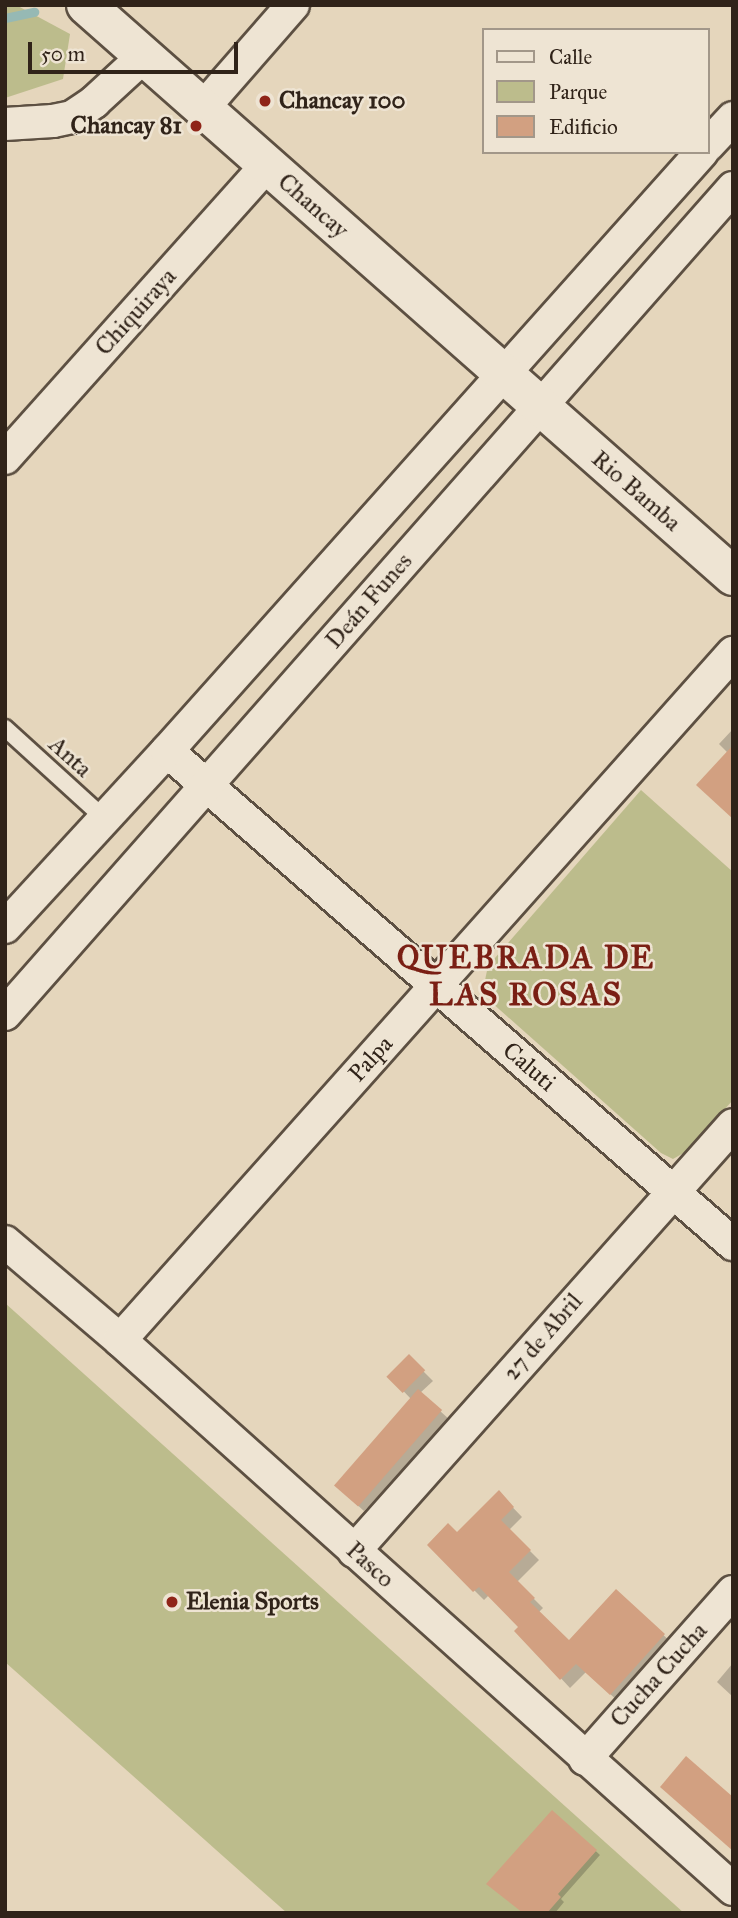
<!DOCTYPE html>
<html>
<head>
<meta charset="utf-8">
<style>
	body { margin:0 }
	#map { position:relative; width:738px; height:1918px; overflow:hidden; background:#e5d6bc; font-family:"IM FELL Great Primer",serif }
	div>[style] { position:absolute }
	.green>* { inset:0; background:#bcbc8c }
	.shadow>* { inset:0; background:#0003 }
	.stream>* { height:9px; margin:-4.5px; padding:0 4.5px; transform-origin:4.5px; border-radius:4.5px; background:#96b9b4 }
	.building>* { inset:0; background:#d2a081; transform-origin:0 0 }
	.roads { filter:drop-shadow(2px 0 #5d5042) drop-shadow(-2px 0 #5d5042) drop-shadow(0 2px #5d5042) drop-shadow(0 -2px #5d5042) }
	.service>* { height:16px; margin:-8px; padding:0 8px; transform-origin:8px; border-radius:8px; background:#eee4d3 }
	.minor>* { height:32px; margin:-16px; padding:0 16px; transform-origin:16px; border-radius:16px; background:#eee4d3 }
	.secondary>* { height:38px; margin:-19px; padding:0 19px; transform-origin:19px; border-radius:19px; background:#eee4d3 }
	.dots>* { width:19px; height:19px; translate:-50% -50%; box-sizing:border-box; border:4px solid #eee4d3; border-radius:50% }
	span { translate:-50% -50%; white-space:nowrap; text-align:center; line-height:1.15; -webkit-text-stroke:5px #eee4d3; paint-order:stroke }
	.poi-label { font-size:24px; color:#302319; font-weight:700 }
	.left { translate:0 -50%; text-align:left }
	.right { translate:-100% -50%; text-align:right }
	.street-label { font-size:24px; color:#302319 }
	.district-label { font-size:32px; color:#7a1f14; font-weight:700; letter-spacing:2px }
	.frame { position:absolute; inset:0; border:7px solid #302319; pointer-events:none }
	.legend { position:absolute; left:482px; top:28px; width:228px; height:126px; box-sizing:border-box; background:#eee4d3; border:2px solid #a29789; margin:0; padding:9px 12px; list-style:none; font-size:21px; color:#302319 }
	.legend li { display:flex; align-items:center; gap:14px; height:35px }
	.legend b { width:35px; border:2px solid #a29789 }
	.scale { position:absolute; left:28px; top:42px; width:210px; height:32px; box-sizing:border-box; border:4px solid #302319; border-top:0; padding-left:9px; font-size:21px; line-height:24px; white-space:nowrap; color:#302319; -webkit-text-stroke:5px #eee4d3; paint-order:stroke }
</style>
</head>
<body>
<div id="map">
	<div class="green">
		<i style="clip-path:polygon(5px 5px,16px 5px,70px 34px,63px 79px,5px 98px)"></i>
		<i style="clip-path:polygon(641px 790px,733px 872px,733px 1100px,687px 1151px,673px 1159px,661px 1153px,491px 1002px,484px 985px,488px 966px)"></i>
		<i style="clip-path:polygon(5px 1303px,684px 1913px,287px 1913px,5px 1662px)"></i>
	</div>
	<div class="shadow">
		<i style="clip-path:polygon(733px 729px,733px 815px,728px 753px,719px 744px)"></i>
		<i style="clip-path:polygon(409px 1357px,433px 1381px,420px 1393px,450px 1420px,364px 1511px,342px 1491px,411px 1399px,389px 1376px)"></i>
		<i style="clip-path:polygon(499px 1493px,522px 1517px,509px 1530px,539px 1560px,517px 1582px,543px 1608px,539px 1612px,569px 1643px,616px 1591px,673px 1644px,620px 1703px,586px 1672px,570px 1688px,517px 1631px,521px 1627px,489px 1595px,484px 1600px,429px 1545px,457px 1534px)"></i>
		<i style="clip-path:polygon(733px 1663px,733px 1697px,717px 1682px)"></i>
		<i style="clip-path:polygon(553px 1812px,600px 1855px,561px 1899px,564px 1902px,555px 1913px,523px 1913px)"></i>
	</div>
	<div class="stream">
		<i style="left:5px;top:18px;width:30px;rotate:-12deg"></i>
	</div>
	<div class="building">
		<i style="clip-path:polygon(733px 745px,733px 819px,696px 785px)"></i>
		<i style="left:409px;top:1354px;width:23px;height:32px;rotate:45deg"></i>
		<i style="left:418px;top:1389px;width:32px;height:128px;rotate:41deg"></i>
		<i style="clip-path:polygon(499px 1490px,514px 1507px,501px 1520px,531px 1550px,509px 1572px,535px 1598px,530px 1602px,569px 1640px,616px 1589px,665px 1634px,610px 1695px,576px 1664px,560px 1680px,514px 1631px,518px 1627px,479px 1587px,473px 1592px,427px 1545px,448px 1523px,457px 1532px)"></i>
		<i style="clip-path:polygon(686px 1756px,733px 1797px,733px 1851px,660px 1787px)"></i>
		<i style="clip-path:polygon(552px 1810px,597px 1850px,558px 1894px,561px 1897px,547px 1913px,523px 1913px,486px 1884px)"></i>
	</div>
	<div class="roads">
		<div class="service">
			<i style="left:5px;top:728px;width:135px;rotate:42.3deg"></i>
		</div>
		<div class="minor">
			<i style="left:203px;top:108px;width:137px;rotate:-48.9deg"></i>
			<i style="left:5px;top:124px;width:48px;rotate:-3.6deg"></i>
			<i style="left:53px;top:121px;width:19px;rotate:-12deg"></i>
			<i style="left:72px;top:117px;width:27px;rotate:-34deg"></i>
			<i style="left:94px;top:102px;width:68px;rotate:-42.6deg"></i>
			<i style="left:708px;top:145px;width:37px;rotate:-47deg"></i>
			<i style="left:5px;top:458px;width:393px;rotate:-48.2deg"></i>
			<i style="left:167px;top:751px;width:751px;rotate:41.06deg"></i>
			<i style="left:5px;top:927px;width:239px;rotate:-47.4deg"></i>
			<i style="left:167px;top:751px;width:803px;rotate:-48.23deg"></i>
			<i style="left:5px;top:1014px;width:1101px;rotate:-48.61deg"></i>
			<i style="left:5px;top:1242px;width:151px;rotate:40.4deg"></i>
			<i style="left:120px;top:1340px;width:823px;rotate:41.85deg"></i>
			<i style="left:120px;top:1340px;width:921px;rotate:-48.26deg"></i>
			<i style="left:354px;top:1551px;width:570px;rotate:-48.34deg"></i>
			<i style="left:585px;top:1759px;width:223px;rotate:-48.5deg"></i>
		</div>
		<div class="secondary">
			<i style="left:86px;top:5px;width:863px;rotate:41.43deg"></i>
		</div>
	</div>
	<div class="dots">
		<i style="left:265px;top:101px;background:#8f2418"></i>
		<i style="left:196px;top:126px;background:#8f2418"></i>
		<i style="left:172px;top:1602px;background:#8f2418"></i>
	</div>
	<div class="poi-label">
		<span class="left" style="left:279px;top:101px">Chancay 100</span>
		<span class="right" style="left:182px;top:126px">Chancay 81</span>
		<span class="left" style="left:186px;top:1602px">Elenia Sports</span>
	</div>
	<div class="street-label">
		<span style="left:313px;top:206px;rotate:41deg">Chancay</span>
		<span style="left:136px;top:312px;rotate:-48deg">Chiquiraya</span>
		<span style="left:636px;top:491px;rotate:41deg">Rio Bamba</span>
		<span style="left:369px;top:601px;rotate:-49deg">Deán Funes</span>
		<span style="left:70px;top:757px;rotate:42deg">Anta</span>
		<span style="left:371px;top:1059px;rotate:-48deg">Palpa</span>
		<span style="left:529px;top:1067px;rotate:41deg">Caluti</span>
		<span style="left:543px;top:1337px;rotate:-49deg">27 de Abril</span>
		<span style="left:370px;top:1565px;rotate:42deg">Pasco</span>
		<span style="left:659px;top:1675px;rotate:-48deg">Cucha Cucha</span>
	</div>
	<div class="district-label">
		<span style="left:526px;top:977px">QUEBRADA DE<br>LAS ROSAS</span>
	</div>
	<div class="frame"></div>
	<ul class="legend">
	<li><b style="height:9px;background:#eee4d3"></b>Calle</li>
	<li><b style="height:19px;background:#bcbc8c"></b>Parque</li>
	<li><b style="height:19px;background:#d2a081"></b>Edificio</li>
	</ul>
	<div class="scale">50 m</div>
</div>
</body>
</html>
